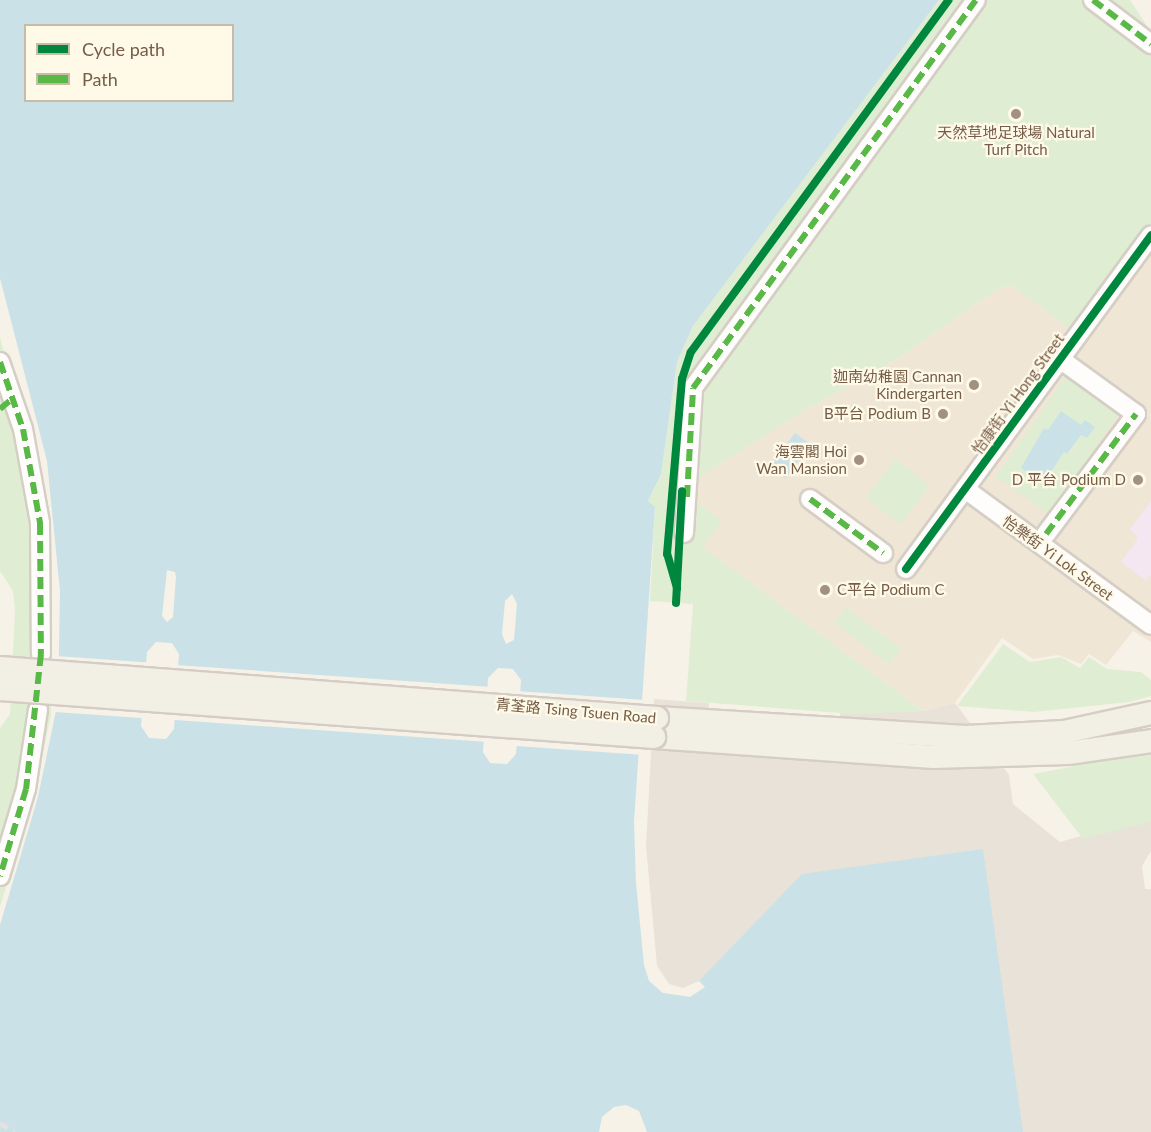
<!DOCTYPE html>
<html>
<head>
<meta charset="utf-8">
<style>
	body { margin:0 }
	#map { position:relative; width:1151px; height:1132px; overflow:hidden; background:#f7f2e8; font-family:Lato,"Noto Sans TC",sans-serif }
	div>[style] { position:absolute }
	.residential>* { inset:0; background:#f0e6d5 }
	.industrial>* { inset:0; background:#e9e2d9 }
	.education>* { inset:0; background:#f4e7f1 }
	.green>* { inset:0; background:#dfeed2; transform-origin:0 0 }
	.water>* { inset:0; background:#cae1e7; transform-origin:0 0 }
	.pier>* { inset:0; background:#f7f2e8; transform-origin:0 0 }
	.roads { filter:drop-shadow(2px 0 #d5cec5) drop-shadow(-2px 0 #d5cec5) drop-shadow(0 2px #d5cec5) drop-shadow(0 -2px #d5cec5) }
	.minor>* { height:18px; margin:-9px; padding:0 9px; transform-origin:9px; border-radius:9px; background:#fefdfc }
	.major>* { height:22px; margin:-11px; padding:0 11px; transform-origin:11px; border-radius:11px; background:#f2efe4 }
	.rail>* { height:4.5px; margin-top:-2.25px; transform-origin:0; background:repeating-linear-gradient(90deg,#e4e1e4 0 9px,transparent 0 15px) }
	.bridges { filter:drop-shadow(2px 0 #d5cdc5) drop-shadow(-2px 0 #d5cdc5) drop-shadow(0 2px #d5cdc5) drop-shadow(0 -2px #d5cdc5) }
	.major-bridge>* { height:22px; margin:-11px; padding:0 11px; transform-origin:11px; border-radius:11px; background:#f2efe4 }
	.quiet>* { height:6px; margin-top:-3px; transform-origin:0; background:repeating-linear-gradient(90deg,#58b947 0 12px,transparent 0 18px) }
	.cycleway>* { height:8px; margin:-4px; padding:0 4px; transform-origin:4px; border-radius:4px; background:#00873e }
	.dots>* { width:16px; height:16px; translate:-50% -50%; box-sizing:border-box; border:3px solid #fff9e8; border-radius:50% }
	span { translate:-50% -50%; white-space:nowrap; text-align:center; line-height:1.15; -webkit-text-stroke:4.5px #fff9e8; paint-order:stroke }
	.poi-label { font-size:15px; color:#755d48 }
	.right { translate:-100% -50%; text-align:right }
	.left { translate:0 -50%; text-align:left }
	.street-label { font-size:15px; color:#755d48 }
	.legend { position:absolute; left:24px; top:24px; width:210px; height:78px; box-sizing:border-box; background:#fff9e8; border:2px solid #c8bba8; margin:0; padding:8px 10px; list-style:none; font-size:18px; color:#755d48 }
	.legend li { display:flex; align-items:center; gap:12px; height:30px }
	.legend b { width:30px; border:2px solid #c8bba8 }
</style>
</head>
<body>
<div id="map">
	<div class="residential">
		<i style="clip-path:polygon(1151px 221px,1151px 642px,1133px 631px,1106px 665px,1089px 654px,1081px 664px,1058px 655px,1033px 659px,1002px 638px,955px 703px,923px 711px,702px 547px,693px 480px,805px 410px,897px 359px,1001px 287px,1013px 286px,1071px 329px)"></i>
	</div>
	<div class="industrial">
		<i style="clip-path:polygon(654px 699px,709px 703px,707px 730px,839px 740px,840px 713px,923px 711px,955px 703px,1009px 775px,1013px 804px,1060px 842px,1151px 816px,1151px 851px,1142px 866px,1145px 889px,1151px 889px,1151px 1132px,647px 1132px,663px 993px,690px 997px,706px 987px,699px 981px,683px 988px,669px 984px,657px 966px,646px 846px)"></i>
	</div>
	<div class="education">
		<i style="clip-path:polygon(1151px 501px,1151px 575px,1146px 581px,1121px 562px,1137px 540px,1137px 535px,1130px 529px)"></i>
	</div>
	<div class="green">
		<i style="clip-path:polygon(939px 0,1130px 0,1151px 32px,1151px 221px,1070px 329px,1013px 286px,1001px 287px,897px 359px,805px 410px,693px 481px,693px 499px,722px 521px,703px 547px,923px 711px,853px 714px,686px 701px,693px 604px,650px 601px,655px 508px,648px 501px,661px 474px,677px 362px,693px 326px)"></i>
		<i style="clip-path:polygon(0 337px,38px 486px,51px 622px,51px 715px,36px 786px,0 907px,0 728px,10px 714px,15px 610px,13px 591px,0 571px)"></i>
		<i style="left:1069px;top:372px;width:65px;height:128px;rotate:35deg"></i>
		<i style="left:895px;top:459px;width:44px;height:49px;rotate:37deg"></i>
		<i style="left:846px;top:607px;width:69px;height:20px;rotate:37deg"></i>
		<i style="clip-path:polygon(1003px 644px,1030px 662px,1061px 657px,1080px 668px,1089px 657px,1107px 669px,1141px 672px,1151px 680px,1151px 696px,1130px 702px,1034px 712px,957px 706px)"></i>
		<i style="clip-path:polygon(1151px 751px,1151px 822px,1083px 839px,1033px 774px)"></i>
	</div>
	<div class="water">
		<i style="clip-path:polygon(evenodd,0 0,939px 0,693px 326px,677px 362px,661px 474px,648px 501px,655px 507px,634px 822px,636px 883px,644px 965px,649px 981px,663px 993px,690px 997px,705px 987px,699px 981px,802px 874px,983px 849px,1023px 1132px,647px 1132px,639px 1111px,626px 1105px,614px 1107px,602px 1117px,599px 1132px,0 1132px,0 925px,38px 797px,58px 701px,60px 591px,47px 461px,0 278px,0 0,26px 26px,232px 26px,232px 100px,26px 100px,26px 26px,0 0,167px 570px,175px 572px,176px 577px,173px 617px,167px 622px,162px 616px,167px 570px,0 0,512px 594px,517px 604px,514px 640px,506px 644px,502px 634px,505px 601px,512px 594px,0 0,156px 642px,172px 643px,179px 654px,174px 729px,166px 739px,149px 738px,141px 726px,147px 652px,156px 642px,0 0,498px 668px,513px 669px,521px 680px,516px 754px,507px 764px,490px 763px,483px 752px,488px 678px,498px 668px)"></i>
		<i style="clip-path:polygon(1061px 411px,1081px 425px,1085px 420px,1095px 427px,1087px 438px,1081px 435px,1067px 454px,1064px 452px,1043px 484px,1021px 468px,1044px 428px,1048px 430px)"></i>
		<i style="left:795px;top:433px;width:19px;height:42px;rotate:36deg"></i>
	</div>
	<div class="pier">
		<i style="left:56px;top:656px;width:93px;height:56px;rotate:4deg"></i>
		<i style="left:176px;top:665px;width:316px;height:55px;rotate:4deg"></i>
		<i style="left:517px;top:691px;width:128px;height:55px;rotate:4deg"></i>
	</div>
	<div class="roads">
		<div class="minor">
			<i style="left:1093px;top:0;width:73px;rotate:37.2deg"></i>
			<i style="left:0;top:362px;width:71px;rotate:71.1deg"></i>
			<i style="left:23px;top:429px;width:96px;rotate:79.7deg"></i>
			<i style="left:40px;top:523px;width:131px;rotate:89.6deg"></i>
			<i style="left:965px;top:489px;width:230px;rotate:36.2deg"></i>
			<i style="left:810px;top:499px;width:91px;rotate:36.5deg"></i>
			<i style="left:684px;top:533px;width:145px;rotate:-86.4deg"></i>
			<i style="left:693px;top:388px;width:480px;rotate:-53.9deg"></i>
			<i style="left:1046px;top:534px;width:150px;rotate:-53.1deg"></i>
			<i style="left:1136px;top:414px;width:94px;rotate:-144.1deg"></i>
			<i style="left:906px;top:569px;width:414px;rotate:-53.7deg"></i>
			<i style="left:0;top:876px;width:91px;rotate:-73.4deg"></i>
			<i style="left:26px;top:789px;width:80px;rotate:-81.4deg"></i>
		</div>
		<div class="major">
			<i style="left:657px;top:718px;width:309px;rotate:3.5deg"></i>
			<i style="left:965px;top:737px;width:99px;rotate:-2.9deg"></i>
			<i style="left:1064px;top:732px;width:89px;rotate:-12.3deg"></i>
			<i style="left:654px;top:737px;width:280px;rotate:4.1deg"></i>
			<i style="left:933px;top:757px;width:135px;rotate:-1.7deg"></i>
			<i style="left:1068px;top:753px;width:84px;rotate:-8.2deg"></i>
		</div>
	</div>
	<div class="rail">
		<i style="left:0;top:1123px;width:17px;rotate:31deg"></i>
	</div>
	<div class="bridges">
		<div class="major-bridge">
			<i style="left:0;top:668px;width:659px;rotate:4.35deg"></i>
			<i style="left:0;top:689px;width:656px;rotate:4.2deg"></i>
		</div>
	</div>
	<div class="quiet">
		<i style="left:1093px;top:0;width:73px;rotate:37.2deg"></i>
		<i style="left:0;top:362px;width:71px;rotate:71.1deg"></i>
		<i style="left:23px;top:429px;width:96px;rotate:79.7deg"></i>
		<i style="left:40px;top:523px;width:131px;rotate:89.6deg"></i>
		<i style="left:41px;top:654px;width:136px;rotate:96.3deg"></i>
		<i style="left:26px;top:789px;width:91px;rotate:106.6deg"></i>
		<i style="left:0;top:409px;width:16px;rotate:-40deg"></i>
		<i style="left:687px;top:497px;width:109px;rotate:-86.8deg"></i>
		<i style="left:693px;top:388px;width:480px;rotate:-53.9deg"></i>
		<i style="left:810px;top:499px;width:91px;rotate:36.5deg"></i>
		<i style="left:1046px;top:534px;width:150px;rotate:-53.1deg"></i>
	</div>
	<div class="cycleway">
		<i style="left:906px;top:569px;width:414px;rotate:-53.7deg"></i>
		<i style="left:677px;top:588px;width:35px;rotate:-106deg"></i>
		<i style="left:667px;top:554px;width:176px;rotate:-85.1deg"></i>
		<i style="left:682px;top:379px;width:28px;rotate:-72deg"></i>
		<i style="left:691px;top:352px;width:436px;rotate:-53.8deg"></i>
		<i style="left:676px;top:603px;width:112px;rotate:-86.9deg"></i>
	</div>
	<div class="dots">
		<i style="left:1016px;top:114px;background:#a29180"></i>
		<i style="left:974px;top:385px;background:#a29180"></i>
		<i style="left:943px;top:414px;background:#a29180"></i>
		<i style="left:859px;top:460px;background:#a29180"></i>
		<i style="left:1138px;top:480px;background:#a29180"></i>
		<i style="left:825px;top:590px;background:#a29180"></i>
	</div>
	<div class="poi-label">
		<span style="left:1016px;top:141px">天然草地足球場 Natural<br>Turf Pitch</span>
		<span class="right" style="left:962px;top:385px">迦南幼稚園 Cannan<br>Kindergarten</span>
		<span class="right" style="left:931px;top:414px">B平台 Podium B</span>
		<span class="right" style="left:847px;top:460px">海雲閣 Hoi<br>Wan Mansion</span>
		<span class="right" style="left:1126px;top:480px">D 平台 Podium D</span>
		<span class="left" style="left:837px;top:590px">C平台 Podium C</span>
	</div>
	<div class="street-label">
		<span style="left:1018px;top:394px;rotate:-54deg">怡康街 Yi Hong Street</span>
		<span style="left:1058px;top:558px;rotate:36deg">怡樂街 Yi Lok Street</span>
		<span style="left:576px;top:711px;rotate:5deg">青荃路 Tsing Tsuen Road</span>
	</div>
	<ul class="legend">
	<li><b style="height:8px;background:#00873e"></b>Cycle path</li>
	<li><b style="height:8px;background:#58b947"></b>Path</li>
	</ul>
</div>
</body>
</html>
